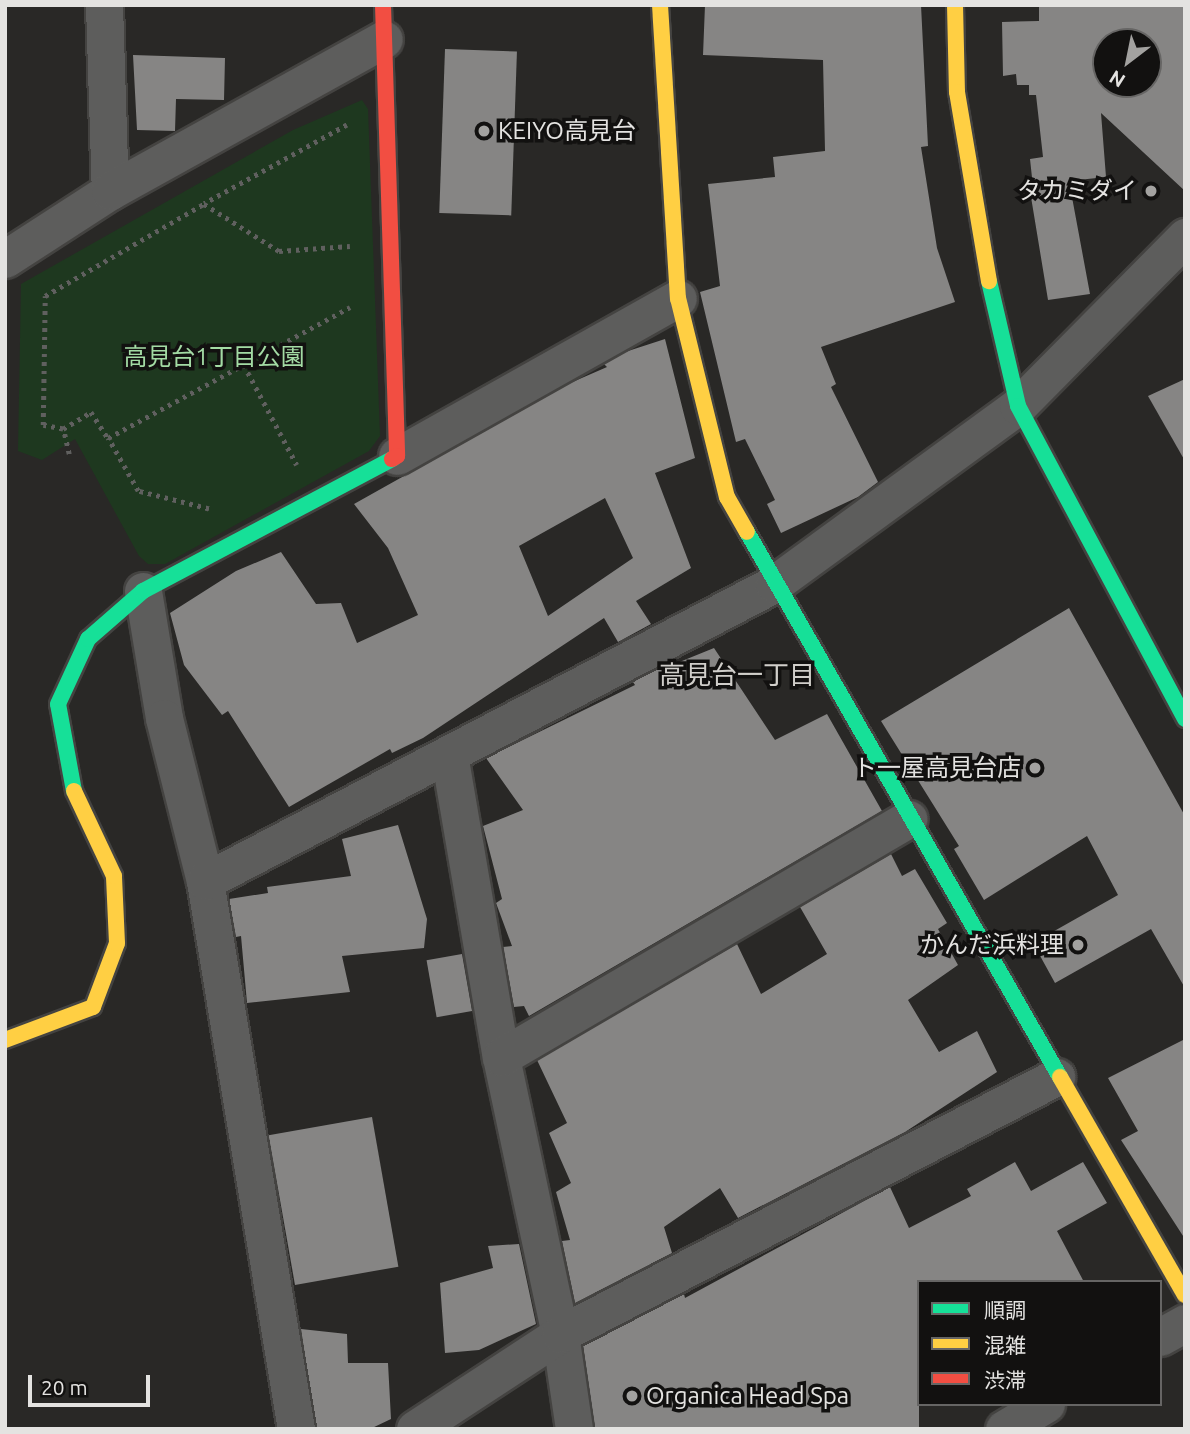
<!DOCTYPE html>
<html>
<head>
<meta charset="utf-8">
<style>
	body { margin:0 }
	#map { position:relative; width:1190px; height:1434px; overflow:hidden; background:#292826; font-family:Ubuntu,"Noto Sans JP",sans-serif }
	div>[style] { position:absolute }
	.green>* { inset:0; background:#1e381f }
	.building>* { inset:0; background:#868584; transform-origin:0 0 }
	.path>* { height:4.5px; margin-top:-2.25px; transform-origin:0; background:repeating-linear-gradient(90deg,#60605f 0 3.5px,transparent 0 8.5px) }
	.roads { filter:drop-shadow(2px 0 #444341) drop-shadow(-2px 0 #444341) drop-shadow(0 2px #444341) drop-shadow(0 -2px #444341) }
	.street>* { height:37px; margin:-18.5px; padding:0 18.5px; transform-origin:18.5px; border-radius:18.5px; background:#5d5d5c }
	.fast>* { height:16px; margin:-8px; padding:0 8px; transform-origin:8px; border-radius:8px; background:#16e098 }
	.slow>* { height:16px; margin:-8px; padding:0 8px; transform-origin:8px; border-radius:8px; background:#ffcf43 }
	.jam>* { height:16px; margin:-8px; padding:0 8px; transform-origin:8px; border-radius:8px; background:#f24e42 }
	.dots>* { width:19px; height:19px; translate:-50% -50%; box-sizing:border-box; border:4px solid #121110; border-radius:50% }
	span { translate:-50% -50%; white-space:nowrap; text-align:center; line-height:1.15; -webkit-text-stroke:7px #121110; paint-order:stroke }
	.poi-label { font-size:24px; color:#e4e3e1 }
	.left { translate:0 -50%; text-align:left }
	.right { translate:-100% -50%; text-align:right }
	.park-label { font-size:24px; color:#a3dba4 }
	.neighbourhood-label { font-size:26px; color:#d0ceca }
	.frame { position:absolute; inset:0; border:7px solid #e4e3e1; pointer-events:none }
	.legend { position:absolute; left:917px; top:1280px; width:245px; height:126px; box-sizing:border-box; background:#121110; border:2px solid #666564; margin:0; padding:9px 12px; list-style:none; font-size:21px; color:#e4e3e1 }
	.legend li { display:flex; align-items:center; gap:14px; height:35px }
	.legend b { width:35px; border:2px solid #666564 }
	.north { position:absolute; left:1092px; top:28px; width:70px; height:70px; box-sizing:border-box; background:#121110; border:2px solid #666564; border-radius:50%; rotate:212deg; font-size:19px; font-weight:700; line-height:28px; text-align:center; color:#e4e3e1 }
	.north::after { content:''; display:block; margin:auto; width:24px; height:32px; background:#a3a2a0; clip-path:polygon(50% 0,100% 100%,50% 72%,0 100%) }
	.scale { position:absolute; left:28px; top:1375px; width:122px; height:32px; box-sizing:border-box; border:4px solid #e4e3e1; border-top:0; padding-left:9px; font-size:21px; line-height:24px; white-space:nowrap; color:#e4e3e1; -webkit-text-stroke:5px #121110; paint-order:stroke }
</style>
</head>
<body>
<div id="map">
	<div class="green">
		<i style="clip-path:polygon(362px 100px,368px 109px,380px 436px,369px 451px,165px 564px,148px 564px,139px 556px,75px 439px,42px 460px,18px 451px,21px 284px,293px 130px)"></i>
	</div>
	<div class="building">
		<i style="clip-path:polygon(705px 5px,921px 5px,928px 146px,921px 147px,937px 248px,955px 302px,821px 347px,836px 384px,831px 387px,878px 482px,858px 497px,781px 533px,767px 504px,775px 500px,745px 439px,736px 442px,700px 292px,720px 286px,708px 184px,775px 177px,773px 157px,825px 151px,823px 60px,703px 55px)"></i>
		<i style="clip-path:polygon(evenodd,1039px 5px,1185px 5px,1185px 191px,1101px 113px,1106px 177px,1069px 181px,1090px 294px,1048px 300px,1031px 197px,1034px 196px,1030px 159px,1043px 157px,1036px 95px,1029px 95px,1029px 85px,1017px 85px,1016px 74px,1003px 76px,1002px 22px,1039px 21px,1039px 5px,1106px 42px,1148px 42px,1148px 84px,1106px 84px,1106px 42px)"></i>
		<i style="left:445px;top:49px;width:72px;height:164px;rotate:2deg"></i>
		<i style="clip-path:polygon(133px 55px,225px 58px,224px 100px,176px 99px,175px 131px,137px 130px)"></i>
		<i style="clip-path:polygon(evenodd,665px 339px,695px 458px,655px 473px,691px 568px,636px 601px,651px 624px,618px 642px,604px 618px,423px 738px,392px 753px,390px 749px,289px 807px,228px 711px,222px 715px,184px 665px,170px 613px,236px 571px,281px 552px,316px 604px,341px 603px,357px 643px,418px 615px,388px 548px,354px 504px,568px 384px,607px 367px,604px 364px,625px 352px,665px 339px,605px 498px,633px 558px,548px 616px,519px 546px,605px 498px)"></i>
		<i style="clip-path:polygon(1185px 379px,1185px 461px,1148px 396px)"></i>
		<i style="clip-path:polygon(1069px 608px,1185px 816px,1185px 988px,1151px 929px,1055px 983px,1033px 943px,1118px 895px,1087px 836px,984px 900px,954px 849px,959px 846px,881px 721px)"></i>
		<i style="clip-path:polygon(714px 648px,775px 740px,827px 714px,882px 811px,529px 1016px,524px 1006px,514px 1007px,503px 947px,512px 946px,496px 903px,502px 899px,483px 826px,523px 810px,486px 758px,635px 685px,633px 682px,675px 659px,677px 663px)"></i>
		<i style="clip-path:polygon(398px 825px,427px 919px,424px 948px,342px 956px,350px 992px,247px 1003px,241px 936px,236px 937px,229px 899px,268px 893px,267px 887px,351px 876px,342px 839px)"></i>
		<i style="clip-path:polygon(891px 854px,902px 876px,915px 869px,947px 923px,938px 929px,958px 965px,908px 1000px,939px 1052px,977px 1031px,997px 1072px,905px 1132px,738px 1218px,720px 1188px,664px 1227px,672px 1253px,575px 1303px,562px 1241px,570px 1240px,556px 1192px,571px 1183px,549px 1133px,567px 1123px,537px 1060px,737px 944px,761px 994px,827px 954px,800px 907px)"></i>
		<i style="left:462px;top:954px;width:58px;height:36px;rotate:80deg"></i>
		<i style="clip-path:polygon(1185px 1039px,1185px 1239px,1121px 1140px,1138px 1131px,1108px 1078px)"></i>
		<i style="left:372px;top:1117px;width:152px;height:105px;rotate:80deg"></i>
		<i style="clip-path:polygon(1015px 1162px,1031px 1191px,1083px 1162px,1107px 1203px,1057px 1231px,1084px 1282px,919px 1282px,919px 1429px,595px 1429px,583px 1346px,684px 1294px,685px 1298px,890px 1187px,909px 1228px,971px 1196px,967px 1189px)"></i>
		<i style="clip-path:polygon(519px 1244px,536px 1324px,479px 1350px,445px 1353px,440px 1283px,493px 1268px,488px 1246px)"></i>
		<i style="clip-path:polygon(301px 1329px,347px 1334px,348px 1363px,388px 1363px,391px 1419px,370px 1429px,316px 1429px)"></i>
	</div>
	<div class="path">
		<i style="left:347px;top:125px;width:163px;rotate:151.1deg"></i>
		<i style="left:204px;top:204px;width:89px;rotate:32.1deg"></i>
		<i style="left:279px;top:251px;width:71px;rotate:-4deg"></i>
		<i style="left:244px;top:365px;width:113px;rotate:62.1deg"></i>
		<i style="left:63px;top:429px;width:20px;rotate:-169deg"></i>
		<i style="left:43px;top:425px;width:129px;rotate:-89.1deg"></i>
		<i style="left:45px;top:296px;width:184px;rotate:-30.1deg"></i>
		<i style="left:69px;top:454px;width:26px;rotate:-103deg"></i>
		<i style="left:63px;top:429px;width:33px;rotate:-31deg"></i>
		<i style="left:91px;top:412px;width:31px;rotate:57deg"></i>
		<i style="left:209px;top:509px;width:73px;rotate:-165.8deg"></i>
		<i style="left:138px;top:491px;width:61px;rotate:-119.5deg"></i>
		<i style="left:108px;top:438px;width:275px;rotate:-28.4deg"></i>
	</div>
	<div class="roads">
		<div class="street">
			<i style="left:104px;top:5px;width:186px;rotate:88.2deg"></i>
			<i style="left:5px;top:259px;width:125px;rotate:-32.9deg"></i>
			<i style="left:110px;top:191px;width:313px;rotate:-29deg"></i>
			<i style="left:397px;top:456px;width:322px;rotate:-29.3deg"></i>
			<i style="left:143px;top:591px;width:129px;rotate:80.6deg"></i>
			<i style="left:164px;top:718px;width:168px;rotate:75.9deg"></i>
			<i style="left:205px;top:881px;width:556px;rotate:80.57deg"></i>
			<i style="left:449px;top:754px;width:307px;rotate:80.3deg"></i>
			<i style="left:501px;top:1057px;width:283px;rotate:78deg"></i>
			<i style="left:560px;top:1334px;width:96px;rotate:81.6deg"></i>
			<i style="left:205px;top:881px;width:642px;rotate:-27.56deg"></i>
			<i style="left:774px;top:584px;width:302px;rotate:-36.1deg"></i>
			<i style="left:1018px;top:406px;width:238px;rotate:-45.3deg"></i>
			<i style="left:501px;top:1057px;width:472px;rotate:-30.3deg"></i>
			<i style="left:1160px;top:1337px;width:29px;rotate:-29deg"></i>
			<i style="left:415px;top:1429px;width:173px;rotate:-33.2deg"></i>
			<i style="left:560px;top:1334px;width:559px;rotate:-27.39deg"></i>
			<i style="left:1004px;top:1429px;width:49px;rotate:-30.8deg"></i>
		</div>
		<div class="fast">
			<i style="left:989px;top:281px;width:128px;rotate:76.9deg"></i>
			<i style="left:1018px;top:406px;width:355px;rotate:61.9deg"></i>
			<i style="left:747px;top:532px;width:628px;rotate:60.13deg"></i>
			<i style="left:74px;top:791px;width:88px;rotate:-100.4deg"></i>
			<i style="left:58px;top:704px;width:72px;rotate:-65.2deg"></i>
			<i style="left:88px;top:639px;width:73px;rotate:-41.1deg"></i>
			<i style="left:143px;top:591px;width:282px;rotate:-27.9deg"></i>
		</div>
		<div class="slow">
			<i style="left:660px;top:5px;width:294px;rotate:86.5deg"></i>
			<i style="left:678px;top:298px;width:205px;rotate:76.2deg"></i>
			<i style="left:727px;top:497px;width:40px;rotate:60.3deg"></i>
			<i style="left:955px;top:5px;width:87px;rotate:88.7deg"></i>
			<i style="left:957px;top:92px;width:192px;rotate:80.4deg"></i>
			<i style="left:5px;top:1040px;width:94px;rotate:-20.6deg"></i>
			<i style="left:93px;top:1007px;width:68px;rotate:-69.4deg"></i>
			<i style="left:117px;top:943px;width:67px;rotate:-92.6deg"></i>
			<i style="left:114px;top:876px;width:94px;rotate:-115.2deg"></i>
			<i style="left:1060px;top:1077px;width:251px;rotate:60.2deg"></i>
		</div>
		<div class="jam">
			<i style="left:383px;top:5px;width:451px;rotate:88.2deg"></i>
			<i style="left:397px;top:456px;width:6px;rotate:149deg"></i>
		</div>
	</div>
	<div class="dots">
		<i style="left:484px;top:131px;background:#a3a2a0"></i>
		<i style="left:1151px;top:191px;background:#a3a2a0"></i>
		<i style="left:1035px;top:768px;background:#a3a2a0"></i>
		<i style="left:1078px;top:945px;background:#a3a2a0"></i>
		<i style="left:632px;top:1396px;background:#a3a2a0"></i>
	</div>
	<div class="poi-label">
		<span class="left" style="left:498px;top:131px">KEIYO高見台</span>
		<span class="right" style="left:1137px;top:191px">タカミダイ</span>
		<span class="right" style="left:1021px;top:768px">ト一屋高見台店</span>
		<span class="right" style="left:1064px;top:945px">かんだ浜料理</span>
		<span class="left" style="left:646px;top:1396px">Organica Head Spa</span>
	</div>
	<div class="park-label">
		<span style="left:214px;top:357px">高見台1丁目公園</span>
	</div>
	<div class="neighbourhood-label">
		<span style="left:737px;top:675px">高見台一丁目</span>
	</div>
	<div class="frame"></div>
	<ul class="legend">
	<li><b style="height:9px;background:#16e098"></b>順調</li>
	<li><b style="height:9px;background:#ffcf43"></b>混雑</li>
	<li><b style="height:9px;background:#f24e42"></b>渋滞</li>
	</ul>
	<div class="north">N</div>
	<div class="scale">20 m</div>
</div>
</body>
</html>
